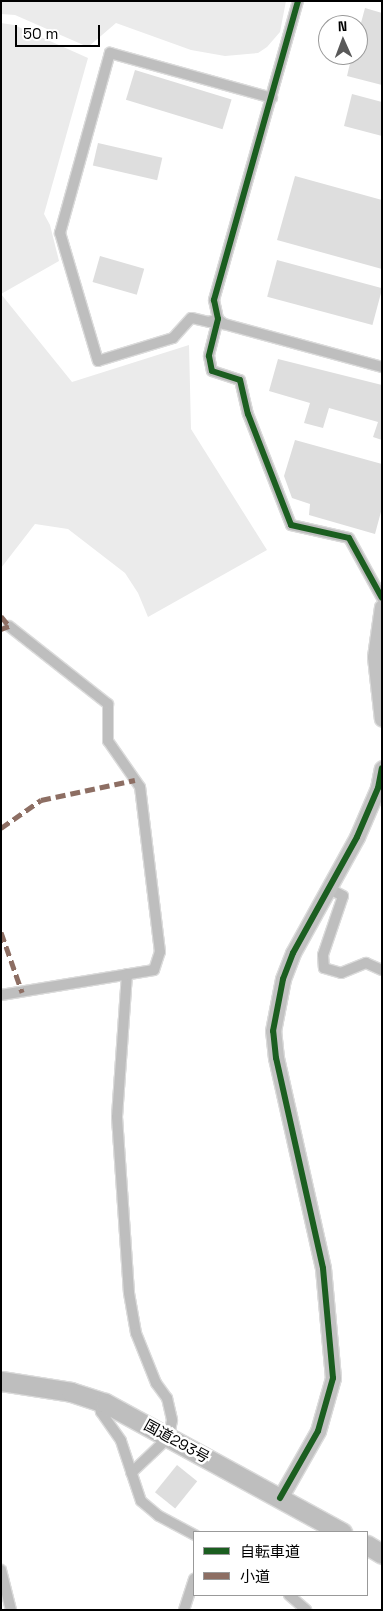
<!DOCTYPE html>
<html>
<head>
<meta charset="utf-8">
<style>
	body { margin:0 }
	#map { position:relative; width:383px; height:1611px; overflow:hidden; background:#fff; font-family:"Space Grotesk","Noto Sans JP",sans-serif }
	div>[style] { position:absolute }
	.green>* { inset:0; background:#ebebeb }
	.building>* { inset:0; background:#dedede; transform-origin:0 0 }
	.roads { filter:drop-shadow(1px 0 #dbdbdb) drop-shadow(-1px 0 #dbdbdb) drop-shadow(0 1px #dbdbdb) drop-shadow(0 -1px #dbdbdb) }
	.street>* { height:10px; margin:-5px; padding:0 5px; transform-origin:5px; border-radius:5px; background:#bebebe }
	.secondary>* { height:15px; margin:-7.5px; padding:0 7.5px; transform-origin:7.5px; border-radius:7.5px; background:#c2c2c2 }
	.highway>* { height:19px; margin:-9.5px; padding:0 9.5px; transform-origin:9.5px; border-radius:9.5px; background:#bebebe }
	.quiet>* { height:5px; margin-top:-2.5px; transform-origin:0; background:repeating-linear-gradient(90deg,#8d6e63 0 10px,transparent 0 15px) }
	.cycleway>* { height:6px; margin:-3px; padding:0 3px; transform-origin:3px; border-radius:3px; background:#1b5e20 }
	span { translate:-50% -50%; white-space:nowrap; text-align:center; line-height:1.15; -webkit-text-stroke:5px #fff; paint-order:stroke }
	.street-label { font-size:15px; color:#000 }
	.frame { position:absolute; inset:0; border:2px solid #000; pointer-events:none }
	.legend { position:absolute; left:193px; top:1531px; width:175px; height:65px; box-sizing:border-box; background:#fff; border:1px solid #999; margin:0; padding:6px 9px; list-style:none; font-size:15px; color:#000 }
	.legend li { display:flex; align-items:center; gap:10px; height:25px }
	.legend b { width:25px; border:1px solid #999 }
	.north { position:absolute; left:318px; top:15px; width:50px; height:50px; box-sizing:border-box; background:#fff; border:1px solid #999; border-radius:50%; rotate:358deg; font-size:14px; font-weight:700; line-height:20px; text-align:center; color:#000 }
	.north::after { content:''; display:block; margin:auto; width:18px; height:22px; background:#595959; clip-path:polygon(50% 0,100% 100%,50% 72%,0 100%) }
	.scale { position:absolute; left:15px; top:25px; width:85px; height:22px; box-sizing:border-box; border:2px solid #000; border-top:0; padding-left:6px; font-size:15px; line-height:18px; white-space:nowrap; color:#000; -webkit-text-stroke:4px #fff; paint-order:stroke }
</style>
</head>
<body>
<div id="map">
	<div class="green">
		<i style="clip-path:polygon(1px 1px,286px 1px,280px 32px,267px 47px,258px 53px,225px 56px,191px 50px,116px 23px,88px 47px,15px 15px,1px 14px)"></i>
		<i style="clip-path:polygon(1px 23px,14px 25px,88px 58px,44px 214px,50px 225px,59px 261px,1px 294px,72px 382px,189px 345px,191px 429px,267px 550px,148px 617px,138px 593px,125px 573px,68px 529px,35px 524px,1px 568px)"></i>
	</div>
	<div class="building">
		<i style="clip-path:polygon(365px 8px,382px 13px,382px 85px,347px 76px,352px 55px,358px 55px,358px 34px)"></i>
		<i style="left:135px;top:70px;width:101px;height:31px;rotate:17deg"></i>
		<i style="clip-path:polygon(352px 94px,382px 102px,382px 136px,344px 126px)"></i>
		<i style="left:98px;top:143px;width:66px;height:23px;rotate:13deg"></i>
		<i style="clip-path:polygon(295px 176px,382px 200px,382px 269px,277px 240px)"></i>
		<i style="left:100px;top:256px;width:46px;height:27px;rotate:16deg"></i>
		<i style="left:277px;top:260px;width:109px;height:38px;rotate:15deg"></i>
		<i style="clip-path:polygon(278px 359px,382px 385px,382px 440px,373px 437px,378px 422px,329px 408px,323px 428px,304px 423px,310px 403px,269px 391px)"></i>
		<i style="clip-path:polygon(295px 440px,382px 464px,382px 508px,375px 534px,309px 515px,310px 504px,292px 498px,284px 476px)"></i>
		<i style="left:177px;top:1465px;width:26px;height:35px;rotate:39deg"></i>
	</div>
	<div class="roads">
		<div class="street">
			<i style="left:298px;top:1px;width:311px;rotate:105.7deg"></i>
			<i style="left:214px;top:300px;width:19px;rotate:78deg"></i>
			<i style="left:218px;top:319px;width:38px;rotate:104deg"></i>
			<i style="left:209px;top:356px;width:15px;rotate:79deg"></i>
			<i style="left:212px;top:371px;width:29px;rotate:18deg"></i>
			<i style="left:240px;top:380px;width:35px;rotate:77deg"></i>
			<i style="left:248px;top:414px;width:119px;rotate:68.8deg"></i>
			<i style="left:291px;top:525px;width:59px;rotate:12.6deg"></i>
			<i style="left:349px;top:538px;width:68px;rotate:61.2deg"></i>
			<i style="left:218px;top:319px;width:9px;rotate:162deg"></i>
			<i style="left:209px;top:322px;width:18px;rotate:-167deg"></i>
			<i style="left:191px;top:318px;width:27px;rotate:132deg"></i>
			<i style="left:173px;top:338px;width:78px;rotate:163deg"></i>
			<i style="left:98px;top:361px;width:134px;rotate:-106.5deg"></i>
			<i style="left:60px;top:233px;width:187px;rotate:-74.5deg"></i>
			<i style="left:110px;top:53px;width:168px;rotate:15.5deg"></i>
			<i style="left:218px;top:319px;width:8px;rotate:40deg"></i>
			<i style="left:224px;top:324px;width:164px;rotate:15.2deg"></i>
			<i style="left:328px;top:888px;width:17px;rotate:28deg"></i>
			<i style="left:343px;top:896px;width:62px;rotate:108.7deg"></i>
			<i style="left:323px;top:955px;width:13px;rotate:86deg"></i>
			<i style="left:324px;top:968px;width:18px;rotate:16deg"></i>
			<i style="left:341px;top:973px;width:27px;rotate:-22deg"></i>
			<i style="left:366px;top:963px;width:17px;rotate:24deg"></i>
			<i style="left:127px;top:974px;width:143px;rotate:94deg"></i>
			<i style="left:117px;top:1117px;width:176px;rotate:86.1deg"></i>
			<i style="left:129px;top:1293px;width:41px;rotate:80.1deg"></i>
			<i style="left:136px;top:1333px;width:54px;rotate:68.2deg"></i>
			<i style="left:156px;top:1383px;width:19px;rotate:54deg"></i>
			<i style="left:167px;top:1398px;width:23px;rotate:77deg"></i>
			<i style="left:172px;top:1420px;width:17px;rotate:100deg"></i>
			<i style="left:169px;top:1437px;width:52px;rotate:136.5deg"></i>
			<i style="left:1px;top:995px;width:155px;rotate:-9.3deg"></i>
			<i style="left:154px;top:970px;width:19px;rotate:-72deg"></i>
			<i style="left:160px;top:952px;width:166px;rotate:-96.9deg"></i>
			<i style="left:140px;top:787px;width:56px;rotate:-124.8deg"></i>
			<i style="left:108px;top:741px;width:37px;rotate:-90deg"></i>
			<i style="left:108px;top:704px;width:126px;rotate:-141.8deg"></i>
			<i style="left:99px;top:1401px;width:11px;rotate:80deg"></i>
			<i style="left:101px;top:1412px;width:35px;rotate:55deg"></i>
			<i style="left:121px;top:1441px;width:63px;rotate:71.6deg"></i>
			<i style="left:141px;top:1501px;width:23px;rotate:40deg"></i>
			<i style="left:159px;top:1516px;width:40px;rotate:28deg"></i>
			<i style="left:1px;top:1570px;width:41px;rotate:76deg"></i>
			<i style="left:289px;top:1595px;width:23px;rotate:41deg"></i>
			<i style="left:184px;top:1610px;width:33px;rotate:-72deg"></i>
		</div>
		<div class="secondary">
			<i style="left:382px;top:607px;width:50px;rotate:98deg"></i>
			<i style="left:375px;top:657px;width:62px;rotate:83.6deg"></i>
			<i style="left:280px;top:1498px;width:77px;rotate:-60.4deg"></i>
			<i style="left:318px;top:1431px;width:55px;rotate:-74.2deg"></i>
			<i style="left:333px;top:1378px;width:110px;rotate:-95.2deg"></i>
			<i style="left:323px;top:1268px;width:215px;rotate:-102.6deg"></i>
			<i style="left:276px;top:1058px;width:27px;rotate:-96deg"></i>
			<i style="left:273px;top:1031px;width:53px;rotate:-79.1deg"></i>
			<i style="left:283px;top:979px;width:28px;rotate:-69deg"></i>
			<i style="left:293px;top:953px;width:132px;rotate:-61.1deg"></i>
			<i style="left:357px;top:837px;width:53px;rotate:-66.8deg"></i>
			<i style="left:378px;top:788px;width:20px;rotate:-79deg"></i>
		</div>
		<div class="highway">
			<i style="left:1px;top:1381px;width:71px;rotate:8.9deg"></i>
			<i style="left:71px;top:1392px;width:36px;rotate:18deg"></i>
			<i style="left:105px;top:1403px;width:270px;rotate:28.6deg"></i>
			<i style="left:367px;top:1545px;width:17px;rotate:31deg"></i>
		</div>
	</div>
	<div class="quiet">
		<i style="left:1px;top:616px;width:13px;rotate:51deg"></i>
		<i style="left:9px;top:626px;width:9px;rotate:159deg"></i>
		<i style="left:1px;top:828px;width:49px;rotate:-35deg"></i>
		<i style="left:41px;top:800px;width:96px;rotate:-12deg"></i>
		<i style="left:1px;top:932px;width:64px;rotate:70.7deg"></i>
	</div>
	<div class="cycleway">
		<i style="left:298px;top:1px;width:311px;rotate:105.7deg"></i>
		<i style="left:214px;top:300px;width:19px;rotate:78deg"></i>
		<i style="left:218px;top:319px;width:38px;rotate:104deg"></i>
		<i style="left:209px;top:356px;width:15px;rotate:79deg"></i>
		<i style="left:212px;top:371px;width:29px;rotate:18deg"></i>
		<i style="left:240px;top:380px;width:35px;rotate:77deg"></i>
		<i style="left:248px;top:414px;width:119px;rotate:68.8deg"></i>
		<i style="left:291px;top:525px;width:59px;rotate:12.6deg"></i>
		<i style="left:349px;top:538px;width:68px;rotate:61.2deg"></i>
		<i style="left:280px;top:1498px;width:77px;rotate:-60.4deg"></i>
		<i style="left:318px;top:1431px;width:55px;rotate:-74.2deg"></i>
		<i style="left:333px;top:1378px;width:110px;rotate:-95.2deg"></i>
		<i style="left:323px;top:1268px;width:215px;rotate:-102.6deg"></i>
		<i style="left:276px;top:1058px;width:27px;rotate:-96deg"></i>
		<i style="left:273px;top:1031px;width:53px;rotate:-79.1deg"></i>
		<i style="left:283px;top:979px;width:28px;rotate:-69deg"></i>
		<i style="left:293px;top:953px;width:132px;rotate:-61.1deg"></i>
		<i style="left:357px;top:837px;width:53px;rotate:-66.8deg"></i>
		<i style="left:378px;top:788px;width:20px;rotate:-79deg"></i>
	</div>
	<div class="street-label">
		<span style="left:177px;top:1441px;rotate:29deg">国道293号</span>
	</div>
	<div class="frame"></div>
	<ul class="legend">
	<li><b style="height:6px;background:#1b5e20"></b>自転車道</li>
	<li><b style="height:6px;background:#8d6e63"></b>小道</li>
	</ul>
	<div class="north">N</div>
	<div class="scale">50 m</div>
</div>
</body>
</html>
